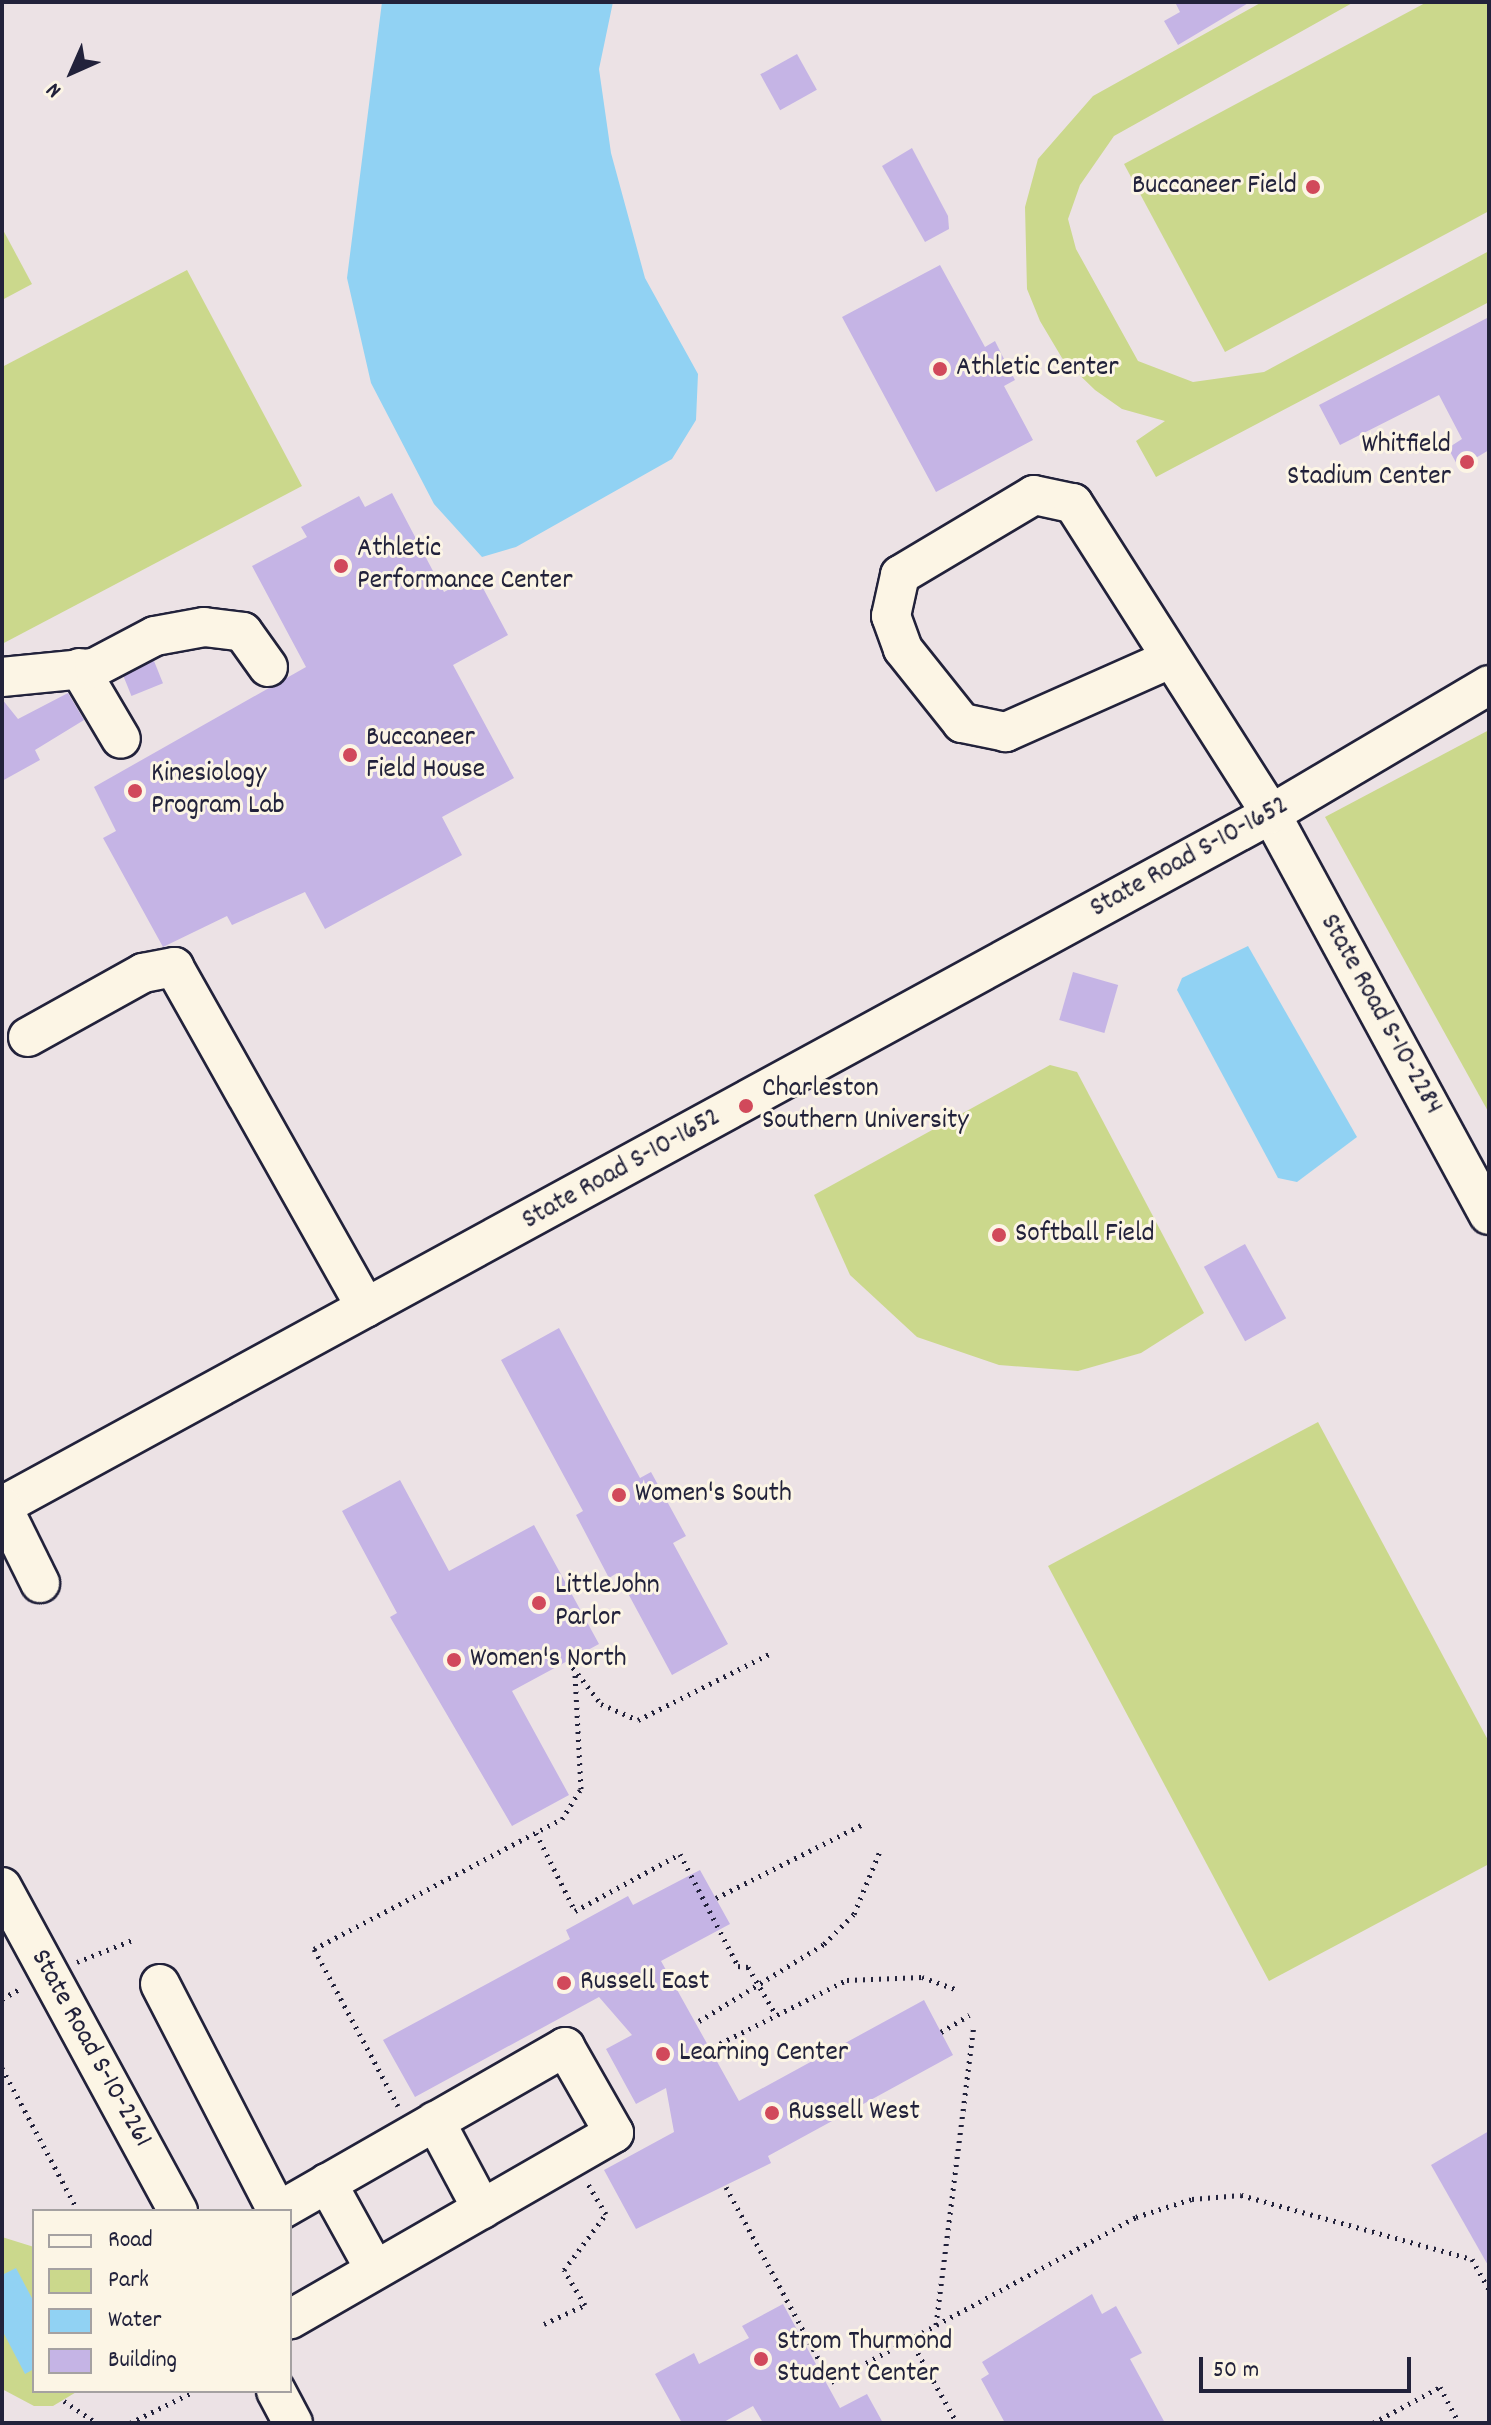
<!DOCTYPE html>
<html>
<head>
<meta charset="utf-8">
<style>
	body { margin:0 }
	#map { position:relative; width:1491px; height:2425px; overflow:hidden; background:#fcf5e5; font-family:Dekko,sans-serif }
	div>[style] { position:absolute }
	.built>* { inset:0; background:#ece2e5 }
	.green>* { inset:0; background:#cbd88c }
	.water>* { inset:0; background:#91d2f3 }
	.building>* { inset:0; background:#c5b4e5; transform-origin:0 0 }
	.path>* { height:5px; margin-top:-2.5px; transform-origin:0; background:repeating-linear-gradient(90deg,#22223b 0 2px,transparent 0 8px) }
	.roads { filter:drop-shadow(2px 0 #22223b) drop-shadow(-2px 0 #22223b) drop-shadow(0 2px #22223b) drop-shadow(0 -2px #22223b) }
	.minor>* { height:38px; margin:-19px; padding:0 19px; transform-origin:19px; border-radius:19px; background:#fcf5e5 }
	.dots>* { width:22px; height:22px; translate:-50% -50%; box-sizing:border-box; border:4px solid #fcf5e5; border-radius:50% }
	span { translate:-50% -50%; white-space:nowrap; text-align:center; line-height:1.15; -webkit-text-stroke:6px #fcf5e5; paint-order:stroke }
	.poi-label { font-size:28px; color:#22223b }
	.right { translate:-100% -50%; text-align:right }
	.left { translate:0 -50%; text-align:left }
	.street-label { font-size:28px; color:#22223b }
	.frame { position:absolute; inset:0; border:4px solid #22223b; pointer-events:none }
	.legend { position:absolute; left:32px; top:2209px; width:260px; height:184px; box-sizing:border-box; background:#fcf5e5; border:2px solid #a5a1a1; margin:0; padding:10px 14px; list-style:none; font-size:24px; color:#22223b }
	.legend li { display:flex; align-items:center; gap:16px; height:40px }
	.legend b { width:40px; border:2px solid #a5a1a1 }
	.north { position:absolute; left:32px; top:32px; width:80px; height:80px; -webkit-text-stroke:6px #fcf5e5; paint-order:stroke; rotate:225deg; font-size:22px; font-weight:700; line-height:32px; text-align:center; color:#22223b }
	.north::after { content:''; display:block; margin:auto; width:28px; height:36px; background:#22223b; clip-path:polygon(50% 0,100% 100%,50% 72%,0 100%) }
	.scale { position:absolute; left:1199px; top:2357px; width:212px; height:36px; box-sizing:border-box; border:4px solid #22223b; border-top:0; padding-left:10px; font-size:24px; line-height:28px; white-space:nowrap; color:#22223b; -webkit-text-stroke:6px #fcf5e5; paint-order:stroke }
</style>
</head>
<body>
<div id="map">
	<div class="built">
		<i style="clip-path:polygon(evenodd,2px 2px,1489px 2px,1489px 2423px,2px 2423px,2px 2px,34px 2211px,290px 2211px,290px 2391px,34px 2391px,34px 2211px)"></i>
	</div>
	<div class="green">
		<i style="clip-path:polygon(1262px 2px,1354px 2px,1114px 136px,1080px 185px,1068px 219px,1076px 249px,1138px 361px,1193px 382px,1264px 372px,1489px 251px,1489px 302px,1156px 477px,1136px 441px,1165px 421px,1122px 409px,1095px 390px,1062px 358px,1040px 321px,1027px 289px,1025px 207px,1038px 159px,1093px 96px)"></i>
		<i style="clip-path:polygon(1427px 2px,1489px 2px,1489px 211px,1225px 352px,1124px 164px)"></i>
		<i style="clip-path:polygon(2px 228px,32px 284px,2px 300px)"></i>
		<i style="clip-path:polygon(187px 270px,302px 486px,2px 644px,2px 367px)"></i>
		<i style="clip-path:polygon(1489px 730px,1489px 1113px,1325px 817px)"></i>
		<i style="clip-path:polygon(1050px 1065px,1077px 1072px,1204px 1313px,1141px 1353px,1078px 1371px,999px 1365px,917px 1337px,850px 1275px,814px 1195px)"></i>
		<i style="clip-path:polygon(1318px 1422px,1489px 1742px,1489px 1864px,1269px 1981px,1048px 1566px)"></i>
		<i style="clip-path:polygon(2px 2237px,34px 2247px,34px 2391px,78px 2391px,53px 2406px,34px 2406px,2px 2389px)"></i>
	</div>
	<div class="water">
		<i style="clip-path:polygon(382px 2px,613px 2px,599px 69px,611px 153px,645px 278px,698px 374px,696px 420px,672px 459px,516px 547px,482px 557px,434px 504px,371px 383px,347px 278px)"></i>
		<i style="clip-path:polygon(1248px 946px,1357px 1137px,1297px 1182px,1278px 1178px,1177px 990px,1182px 978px)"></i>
		<i style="clip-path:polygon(16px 2268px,34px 2302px,34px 2369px,25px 2374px,2px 2330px,2px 2275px)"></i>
	</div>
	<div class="building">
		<i style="clip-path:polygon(1175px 2px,1250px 2px,1178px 45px,1164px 21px,1180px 12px)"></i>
		<i style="left:797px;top:54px;width:41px;height:42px;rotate:61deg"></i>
		<i style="clip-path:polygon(912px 148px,948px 216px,949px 229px,925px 242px,882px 166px)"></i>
		<i style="clip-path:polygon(940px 265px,985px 347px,995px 341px,1003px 357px,1015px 380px,1004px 386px,1033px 440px,936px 492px,842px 317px)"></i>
		<i style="clip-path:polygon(1489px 317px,1489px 450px,1459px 468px,1448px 448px,1462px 439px,1439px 395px,1340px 445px,1319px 405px)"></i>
		<i style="clip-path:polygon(392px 493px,444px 592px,476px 575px,508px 635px,453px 665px,514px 778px,442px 817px,462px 855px,325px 929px,305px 892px,232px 925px,227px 916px,163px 947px,103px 838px,116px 831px,94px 787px,306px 667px,252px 566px,307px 537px,301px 527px,359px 496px,365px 507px)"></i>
		<i style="left:154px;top:661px;width:24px;height:34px;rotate:68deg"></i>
		<i style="clip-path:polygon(68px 693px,84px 720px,35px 750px,40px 760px,2px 781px,2px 699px,18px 719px)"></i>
		<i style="left:1073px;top:972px;width:47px;height:50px;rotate:16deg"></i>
		<i style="left:1245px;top:1244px;width:85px;height:47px;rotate:61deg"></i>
		<i style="clip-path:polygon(559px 1328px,640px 1478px,651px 1472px,686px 1536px,673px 1543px,728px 1644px,672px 1675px,617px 1573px,609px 1578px,576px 1515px,583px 1511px,501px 1360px)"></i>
		<i style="clip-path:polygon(400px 1480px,449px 1571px,534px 1525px,599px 1644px,512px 1691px,569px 1795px,512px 1826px,390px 1617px,397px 1613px,342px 1511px)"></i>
		<i style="clip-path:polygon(700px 1870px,730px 1924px,661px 1961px,739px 2101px,924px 2000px,953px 2055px,768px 2156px,771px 2163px,636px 2229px,604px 2170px,674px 2132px,666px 2088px,636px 2104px,606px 2049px,632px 2035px,599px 1997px,415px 2097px,383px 2040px,570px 1939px,566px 1930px,628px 1896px,633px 1905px)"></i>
		<i style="clip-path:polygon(1489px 2131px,1489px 2267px,1431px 2165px)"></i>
		<i style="clip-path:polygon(1092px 2294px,1102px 2314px,1116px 2306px,1142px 2353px,1130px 2359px,1165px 2423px,1005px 2423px,981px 2379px,989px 2374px,982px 2362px)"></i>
		<i style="clip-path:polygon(783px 2304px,840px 2408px,867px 2394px,883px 2423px,763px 2423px,753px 2406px,722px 2423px,682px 2423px,655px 2374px,694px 2353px,699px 2364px,749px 2338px,742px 2326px)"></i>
	</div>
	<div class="path">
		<i style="left:568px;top:1661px;width:54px;rotate:52.5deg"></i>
		<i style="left:601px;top:1704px;width:40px;rotate:23.4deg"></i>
		<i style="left:638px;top:1720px;width:151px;rotate:-26.7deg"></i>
		<i style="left:536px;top:1833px;width:87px;rotate:63.4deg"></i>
		<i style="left:575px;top:1911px;width:119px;rotate:-28.5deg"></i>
		<i style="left:680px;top:1854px;width:126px;rotate:62.6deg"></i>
		<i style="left:738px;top:1966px;width:10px;rotate:6deg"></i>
		<i style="left:748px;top:1967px;width:53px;rotate:59.6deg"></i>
		<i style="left:716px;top:1898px;width:167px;rotate:-26.7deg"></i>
		<i style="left:77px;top:1962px;width:62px;rotate:-21.6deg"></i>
		<i style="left:2px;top:1999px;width:22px;rotate:-30deg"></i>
		<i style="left:699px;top:2021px;width:147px;rotate:-31.6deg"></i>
		<i style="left:824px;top:1944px;width:42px;rotate:-45deg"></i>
		<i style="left:854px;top:1914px;width:68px;rotate:-67.6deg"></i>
		<i style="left:941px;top:2032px;width:33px;rotate:-31deg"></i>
		<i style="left:713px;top:2047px;width:150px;rotate:-26.6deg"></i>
		<i style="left:847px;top:1980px;width:75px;rotate:-2.3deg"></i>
		<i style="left:922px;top:1977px;width:35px;rotate:20deg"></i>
		<i style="left:2px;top:2068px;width:162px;rotate:62deg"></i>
		<i style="left:398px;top:2106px;width:178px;rotate:-118.1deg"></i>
		<i style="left:314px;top:1949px;width:280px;rotate:-27.7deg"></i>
		<i style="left:562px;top:1819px;width:36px;rotate:-58deg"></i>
		<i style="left:581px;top:1789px;width:114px;rotate:-93deg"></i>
		<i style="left:726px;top:2187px;width:221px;rotate:61.7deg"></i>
		<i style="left:831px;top:2382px;width:347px;rotate:-28.4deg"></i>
		<i style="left:1136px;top:2217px;width:59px;rotate:-17.8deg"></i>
		<i style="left:1192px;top:2199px;width:49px;rotate:-4.7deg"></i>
		<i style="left:1241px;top:2195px;width:240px;rotate:15.5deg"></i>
		<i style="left:1472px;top:2259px;width:35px;rotate:61deg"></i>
		<i style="left:544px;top:2324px;width:45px;rotate:-24.9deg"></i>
		<i style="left:585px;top:2305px;width:41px;rotate:-121deg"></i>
		<i style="left:564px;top:2270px;width:70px;rotate:-53.1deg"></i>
		<i style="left:606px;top:2214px;width:37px;rotate:-121deg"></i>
		<i style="left:936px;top:2325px;width:302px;rotate:-82.8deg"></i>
		<i style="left:910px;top:2339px;width:96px;rotate:60.8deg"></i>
		<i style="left:64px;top:2401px;width:40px;rotate:34deg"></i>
		<i style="left:130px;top:2423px;width:70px;rotate:-26.2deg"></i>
		<i style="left:1373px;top:2423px;width:76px;rotate:-28.2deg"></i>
		<i style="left:1440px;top:2387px;width:41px;rotate:62.2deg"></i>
	</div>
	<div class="roads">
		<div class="minor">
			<i style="left:1170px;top:659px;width:180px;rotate:156deg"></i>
			<i style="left:1006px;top:732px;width:45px;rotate:-168.4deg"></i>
			<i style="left:962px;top:723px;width:95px;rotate:-128.6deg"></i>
			<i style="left:903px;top:649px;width:35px;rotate:-110deg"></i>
			<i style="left:891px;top:616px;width:42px;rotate:-77.6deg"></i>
			<i style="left:900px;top:575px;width:156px;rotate:-30.8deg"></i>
			<i style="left:1034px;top:495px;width:40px;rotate:12deg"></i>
			<i style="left:1073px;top:503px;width:369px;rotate:57.5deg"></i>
			<i style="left:1271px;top:814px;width:456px;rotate:61.5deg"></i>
			<i style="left:79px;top:668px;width:82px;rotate:59.4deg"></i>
			<i style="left:2px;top:677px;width:92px;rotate:-5.6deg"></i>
			<i style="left:94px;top:668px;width:69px;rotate:-27.7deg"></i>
			<i style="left:155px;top:636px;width:50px;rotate:-10.4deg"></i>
			<i style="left:204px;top:627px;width:39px;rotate:7deg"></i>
			<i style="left:243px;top:632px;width:43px;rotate:54.5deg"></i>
			<i style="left:28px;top:1037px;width:132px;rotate:-29.1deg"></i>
			<i style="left:143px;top:973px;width:32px;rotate:-11deg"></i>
			<i style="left:174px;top:967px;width:391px;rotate:60.6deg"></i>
			<i style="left:2px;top:1506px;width:1445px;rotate:-28.6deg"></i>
			<i style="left:1271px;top:814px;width:253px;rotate:-30.6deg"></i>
			<i style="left:2px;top:1506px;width:86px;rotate:63.7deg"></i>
			<i style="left:2px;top:1887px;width:369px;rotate:61.5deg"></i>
			<i style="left:160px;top:1984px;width:255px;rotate:62.7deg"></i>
			<i style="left:435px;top:2121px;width:100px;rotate:61.9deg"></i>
			<i style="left:327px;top:2183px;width:99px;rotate:61.1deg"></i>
			<i style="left:279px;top:2211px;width:330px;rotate:-29.8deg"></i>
			<i style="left:565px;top:2047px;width:99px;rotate:60.3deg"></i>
			<i style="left:614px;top:2133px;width:374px;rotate:150.1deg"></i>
			<i style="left:276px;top:2391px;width:36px;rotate:62deg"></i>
		</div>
	</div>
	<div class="dots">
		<i style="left:1313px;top:187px;background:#d1495b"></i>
		<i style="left:940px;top:369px;background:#d1495b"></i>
		<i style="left:1467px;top:462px;background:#d1495b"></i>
		<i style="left:341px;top:566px;background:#d1495b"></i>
		<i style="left:350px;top:755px;background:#d1495b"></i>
		<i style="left:135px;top:791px;background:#d1495b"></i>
		<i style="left:746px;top:1106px;background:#d1495b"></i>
		<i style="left:999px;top:1235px;background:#d1495b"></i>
		<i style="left:619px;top:1495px;background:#d1495b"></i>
		<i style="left:539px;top:1603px;background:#d1495b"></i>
		<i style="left:454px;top:1660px;background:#d1495b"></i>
		<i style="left:564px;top:1983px;background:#d1495b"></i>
		<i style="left:663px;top:2054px;background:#d1495b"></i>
		<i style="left:772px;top:2113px;background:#d1495b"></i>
		<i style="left:761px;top:2359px;background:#d1495b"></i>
	</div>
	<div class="poi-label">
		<span class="right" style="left:1297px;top:187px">Buccaneer Field</span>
		<span class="left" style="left:956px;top:369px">Athletic Center</span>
		<span class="right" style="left:1451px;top:462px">Whitfield<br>Stadium Center</span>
		<span class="left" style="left:357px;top:566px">Athletic<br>Performance Center</span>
		<span class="left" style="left:366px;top:755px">Buccaneer<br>Field House</span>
		<span class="left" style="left:151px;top:791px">Kinesiology<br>Program Lab</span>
		<span class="left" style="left:762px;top:1106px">Charleston<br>Southern University</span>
		<span class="left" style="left:1015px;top:1235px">Softball Field</span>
		<span class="left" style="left:635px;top:1495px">Women's South</span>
		<span class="left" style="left:555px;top:1603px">LittleJohn<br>Parlor</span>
		<span class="left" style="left:470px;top:1660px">Women's North</span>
		<span class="left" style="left:580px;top:1983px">Russell East</span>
		<span class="left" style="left:679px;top:2054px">Learning Center</span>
		<span class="left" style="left:788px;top:2113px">Russell West</span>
		<span class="left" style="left:777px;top:2359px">Strom Thurmond<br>Student Center</span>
	</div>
	<div class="street-label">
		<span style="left:1190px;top:858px;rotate:-29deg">State Road S-10-1652</span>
		<span style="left:1380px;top:1015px;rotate:61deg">State Road S-10-2284</span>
		<span style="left:622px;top:1170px;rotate:-29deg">State Road S-10-1652</span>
		<span style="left:90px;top:2049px;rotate:61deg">State Road S-10-2261</span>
	</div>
	<div class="frame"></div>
	<ul class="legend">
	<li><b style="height:10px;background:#fcf5e5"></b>Road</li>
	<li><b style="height:22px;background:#cbd88c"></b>Park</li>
	<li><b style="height:22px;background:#91d2f3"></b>Water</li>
	<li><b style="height:22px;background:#c5b4e5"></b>Building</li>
	</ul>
	<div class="north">N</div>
	<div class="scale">50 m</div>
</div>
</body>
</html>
